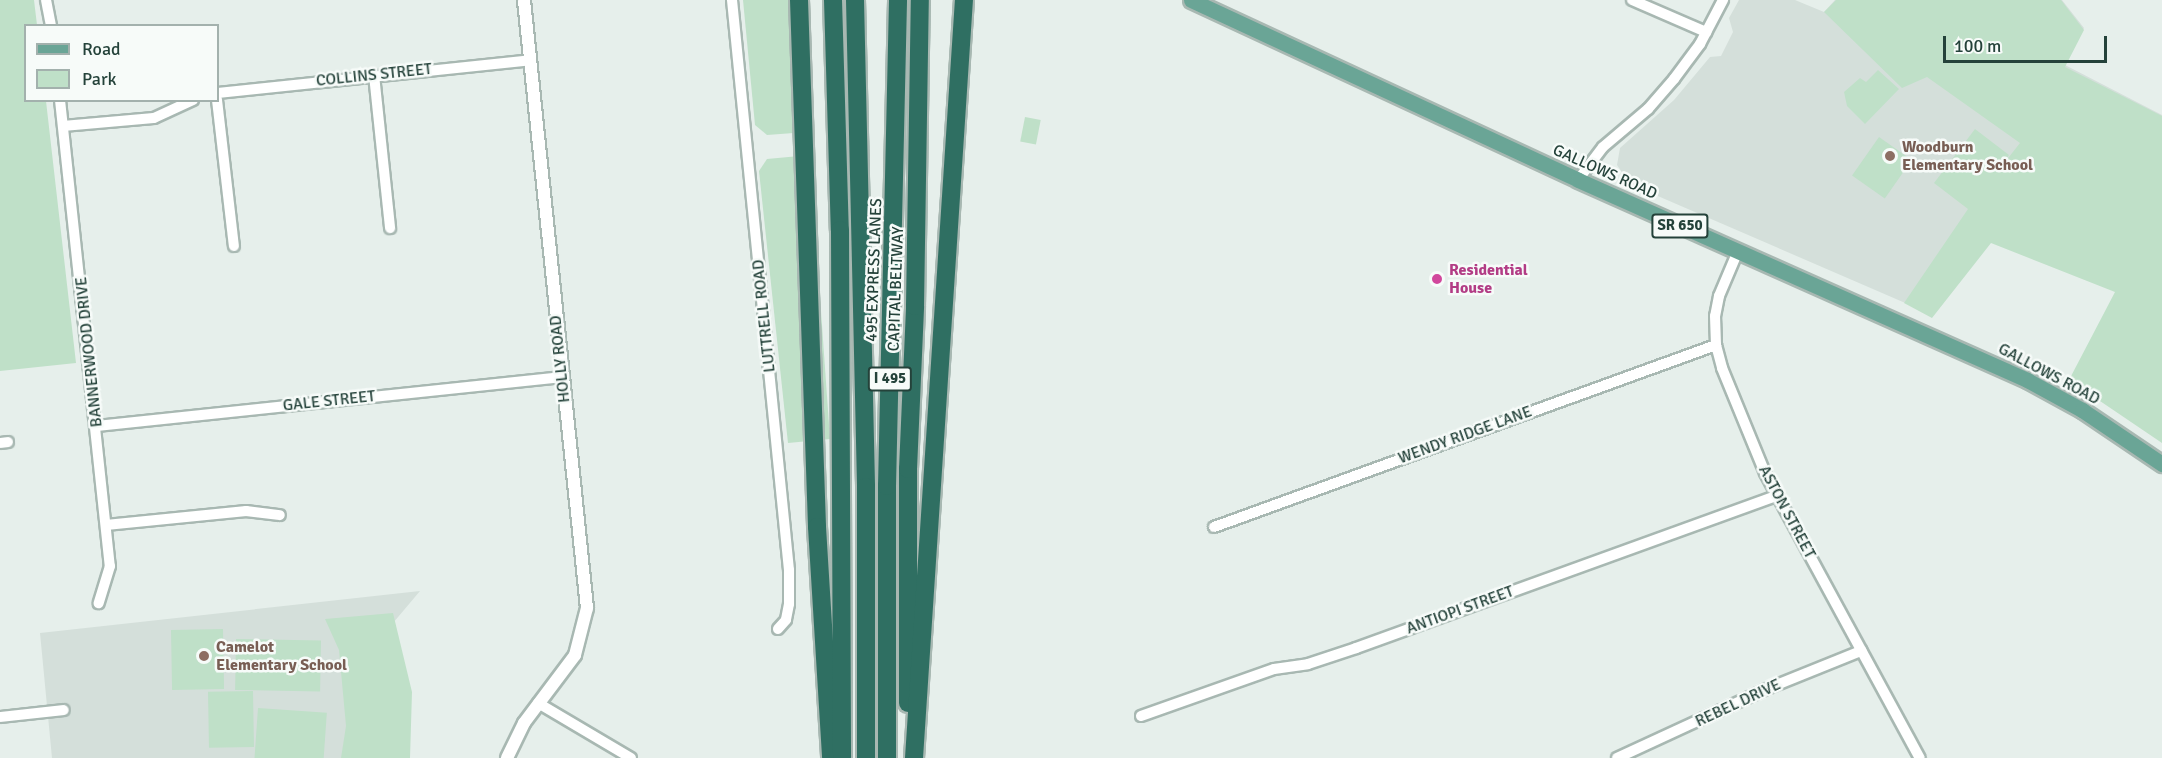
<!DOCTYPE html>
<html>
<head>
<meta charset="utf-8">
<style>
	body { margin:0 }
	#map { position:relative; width:2162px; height:758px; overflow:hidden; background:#e6efeb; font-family:Signika,sans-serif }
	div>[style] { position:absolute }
	.built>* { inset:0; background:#d4dfda }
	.green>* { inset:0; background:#bfe0c8; transform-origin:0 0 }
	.roads { filter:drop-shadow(2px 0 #a8b8b2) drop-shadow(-2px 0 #a8b8b2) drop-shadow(0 2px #a8b8b2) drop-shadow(0 -2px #a8b8b2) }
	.minor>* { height:10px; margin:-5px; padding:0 5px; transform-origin:5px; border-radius:5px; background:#fff }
	.tertiary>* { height:12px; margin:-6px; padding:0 6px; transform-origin:6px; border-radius:6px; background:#fff }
	.primary>* { height:15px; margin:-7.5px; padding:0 7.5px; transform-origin:7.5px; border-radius:7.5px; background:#6aa596 }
	.motorway>* { height:18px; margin:-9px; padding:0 9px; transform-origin:9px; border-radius:9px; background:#2f6f62 }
	.dots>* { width:16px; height:16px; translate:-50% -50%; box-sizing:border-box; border:3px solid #f7fbf9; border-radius:50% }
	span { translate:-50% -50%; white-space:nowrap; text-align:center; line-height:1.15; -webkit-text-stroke:5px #f7fbf9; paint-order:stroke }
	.shield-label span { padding:2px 4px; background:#f7fbf9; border:2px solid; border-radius:4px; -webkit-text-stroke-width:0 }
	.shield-label { font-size:15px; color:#24423a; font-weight:700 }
	.street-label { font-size:16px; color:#24423a }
	.education-label { font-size:16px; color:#785e54; font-weight:700 }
	.left { translate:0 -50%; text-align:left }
	.hotel-label { font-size:16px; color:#b23c85; font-weight:700 }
	.legend { position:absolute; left:24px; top:24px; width:195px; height:78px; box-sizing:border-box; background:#f7fbf9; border:2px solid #a3b1ad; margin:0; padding:8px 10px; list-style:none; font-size:18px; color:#24423a }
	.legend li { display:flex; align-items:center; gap:12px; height:30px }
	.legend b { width:30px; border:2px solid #a3b1ad }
	.scale { position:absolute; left:1943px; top:36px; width:164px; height:27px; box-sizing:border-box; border:3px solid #24423a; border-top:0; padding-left:8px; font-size:18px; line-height:21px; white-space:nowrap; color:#24423a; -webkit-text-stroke:4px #f7fbf9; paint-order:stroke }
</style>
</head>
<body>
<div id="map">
	<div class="built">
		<i style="clip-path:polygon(1739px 0,1795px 0,1824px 12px,1835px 0,2062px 0,2084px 28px,2065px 65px,2162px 115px,2162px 204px,1984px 220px,1933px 315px,1630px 184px,1617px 165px,1620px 148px,1674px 100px,1710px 57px,1721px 56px,1733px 32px,1729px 18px)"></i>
		<i style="clip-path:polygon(420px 591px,345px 680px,391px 758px,52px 758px,40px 633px)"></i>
	</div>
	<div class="green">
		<i style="clip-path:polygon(0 0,34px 0,37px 25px,26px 26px,26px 100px,46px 101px,76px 363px,0 371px)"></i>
		<i style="clip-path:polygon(743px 0,793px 0,807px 132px,767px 135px,755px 125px)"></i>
		<i style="clip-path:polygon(1836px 0,2061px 0,2084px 30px,2065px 67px,2162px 116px,2162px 443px,2069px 380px,2115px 292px,1991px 243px,1932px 318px,1904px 303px,1968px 209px,1934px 183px,1975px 129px,2009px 155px,1994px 176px,2020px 143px,1927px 77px,1902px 88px,1824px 12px)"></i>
		<i style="clip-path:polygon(1878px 70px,1899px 89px,1865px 124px,1847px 106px,1844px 92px,1860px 78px,1866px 82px)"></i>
		<i style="left:1025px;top:117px;width:16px;height:25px;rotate:11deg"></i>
		<i style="left:1879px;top:137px;width:40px;height:47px;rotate:35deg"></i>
		<i style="clip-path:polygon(810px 155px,830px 439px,788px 443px,759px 171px,767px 159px)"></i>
		<i style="clip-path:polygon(393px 613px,412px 692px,410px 758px,341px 758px,346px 726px,339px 650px,325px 619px)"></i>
		<i style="left:223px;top:629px;width:60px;height:52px;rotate:89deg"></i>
		<i style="left:236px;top:639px;width:85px;height:51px;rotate:1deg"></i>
		<i style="left:253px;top:691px;width:56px;height:45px;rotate:89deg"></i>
		<i style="left:258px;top:708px;width:69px;height:50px;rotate:4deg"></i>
	</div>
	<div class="roads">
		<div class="minor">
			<i style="left:46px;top:0;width:26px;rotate:79deg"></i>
			<i style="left:732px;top:0;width:573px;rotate:84.29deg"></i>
			<i style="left:789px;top:570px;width:34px;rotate:90deg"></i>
			<i style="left:789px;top:604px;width:16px;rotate:101deg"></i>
			<i style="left:786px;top:620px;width:12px;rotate:132deg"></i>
			<i style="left:1632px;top:0;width:81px;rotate:23.4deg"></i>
			<i style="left:374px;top:75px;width:154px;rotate:84deg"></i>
			<i style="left:218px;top:93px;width:314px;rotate:-6deg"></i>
			<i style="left:60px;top:100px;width:469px;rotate:83.9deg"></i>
			<i style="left:110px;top:566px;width:39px;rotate:107deg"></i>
			<i style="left:217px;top:100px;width:147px;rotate:83.4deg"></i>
			<i style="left:63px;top:126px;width:91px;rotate:-5deg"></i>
			<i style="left:154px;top:118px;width:43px;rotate:-24.8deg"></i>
			<i style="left:1578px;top:180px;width:41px;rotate:-52.9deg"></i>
			<i style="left:1603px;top:147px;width:59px;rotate:-40.2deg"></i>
			<i style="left:1648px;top:109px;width:40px;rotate:-49deg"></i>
			<i style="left:1674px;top:79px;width:44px;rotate:-53.4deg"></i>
			<i style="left:1700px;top:44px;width:50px;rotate:-62.4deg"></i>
			<i style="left:1738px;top:251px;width:49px;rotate:112.9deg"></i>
			<i style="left:1719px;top:296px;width:20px;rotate:101deg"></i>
			<i style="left:1715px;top:316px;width:29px;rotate:88deg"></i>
			<i style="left:1716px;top:345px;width:24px;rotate:75deg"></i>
			<i style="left:1722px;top:368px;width:113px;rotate:67.7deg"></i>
			<i style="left:1765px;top:473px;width:324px;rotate:61.5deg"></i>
			<i style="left:97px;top:426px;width:468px;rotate:-6deg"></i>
			<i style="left:0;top:443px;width:8px;rotate:-7deg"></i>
			<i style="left:106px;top:525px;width:141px;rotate:-5.7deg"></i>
			<i style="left:246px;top:511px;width:34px;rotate:7deg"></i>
			<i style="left:1214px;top:527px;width:534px;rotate:-19.93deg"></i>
			<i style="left:538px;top:703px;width:108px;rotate:30.6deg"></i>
			<i style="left:1141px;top:716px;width:141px;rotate:-19.5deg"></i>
			<i style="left:1274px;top:669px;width:34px;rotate:-8deg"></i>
			<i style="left:1308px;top:664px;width:51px;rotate:-18.4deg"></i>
			<i style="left:1356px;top:648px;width:449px;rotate:-19.9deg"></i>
			<i style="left:0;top:717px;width:64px;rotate:-6.2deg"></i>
			<i style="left:1617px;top:758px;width:162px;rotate:-24.8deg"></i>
			<i style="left:1764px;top:690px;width:105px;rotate:-21.9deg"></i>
		</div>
		<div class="tertiary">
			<i style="left:507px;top:758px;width:39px;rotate:-64deg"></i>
			<i style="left:524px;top:723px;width:85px;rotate:-53.1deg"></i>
			<i style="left:575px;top:655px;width:49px;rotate:-75.7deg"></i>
			<i style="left:587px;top:608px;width:611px;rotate:-95.92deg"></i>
		</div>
		<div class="primary">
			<i style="left:1191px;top:0;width:427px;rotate:24.9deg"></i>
			<i style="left:1578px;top:180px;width:492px;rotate:24deg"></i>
			<i style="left:2027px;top:380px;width:63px;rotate:28.6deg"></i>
			<i style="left:2082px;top:410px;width:97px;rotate:34deg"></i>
		</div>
		<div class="motorway">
			<i style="left:799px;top:0;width:527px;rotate:88.04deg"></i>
			<i style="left:817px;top:527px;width:231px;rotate:86.5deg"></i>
			<i style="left:833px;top:0;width:230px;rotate:88.3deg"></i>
			<i style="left:840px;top:230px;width:527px;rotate:89.78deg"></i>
			<i style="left:855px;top:0;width:487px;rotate:88.7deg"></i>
			<i style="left:866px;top:487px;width:271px;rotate:90deg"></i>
			<i style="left:908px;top:703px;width:234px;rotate:-90deg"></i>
			<i style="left:908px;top:469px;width:163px;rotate:-87.5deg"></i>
			<i style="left:915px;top:306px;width:306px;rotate:-89.1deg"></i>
			<i style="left:887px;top:758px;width:272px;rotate:-90deg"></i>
			<i style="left:887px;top:486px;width:486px;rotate:-88.7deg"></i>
			<i style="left:914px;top:758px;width:760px;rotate:-86.23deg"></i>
		</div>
	</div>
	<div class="dots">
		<i style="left:1890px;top:156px;background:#8d6e63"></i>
		<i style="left:1437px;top:279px;background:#d1479c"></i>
		<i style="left:204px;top:656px;background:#8d6e63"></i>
	</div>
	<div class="shield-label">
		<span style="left:1680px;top:226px">SR 650</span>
		<span style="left:890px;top:379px">I 495</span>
	</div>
	<div class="street-label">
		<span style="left:374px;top:75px;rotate:-6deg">COLLINS STREET</span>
		<span style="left:1605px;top:172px;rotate:24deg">GALLOWS ROAD</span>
		<span style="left:874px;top:270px;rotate:-88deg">495 EXPRESS LANES</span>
		<span style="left:896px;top:289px;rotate:-88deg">CAPITAL BELTWAY</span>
		<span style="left:764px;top:316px;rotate:-96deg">LUTTRELL ROAD</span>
		<span style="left:89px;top:352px;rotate:-96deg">BANNERWOOD DRIVE</span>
		<span style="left:560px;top:359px;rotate:-96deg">HOLLY ROAD</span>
		<span style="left:2049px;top:374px;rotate:28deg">GALLOWS ROAD</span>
		<span style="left:329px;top:401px;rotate:-6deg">GALE STREET</span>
		<span style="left:1465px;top:435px;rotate:-20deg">WENDY RIDGE LANE</span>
		<span style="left:1787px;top:512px;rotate:62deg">ASTON STREET</span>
		<span style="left:1460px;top:610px;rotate:-20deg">ANTIOPI STREET</span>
		<span style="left:1738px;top:703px;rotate:-25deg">REBEL DRIVE</span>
	</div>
	<div class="education-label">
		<span class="left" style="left:1902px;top:156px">Woodburn<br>Elementary School</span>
		<span class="left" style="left:216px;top:656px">Camelot<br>Elementary School</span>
	</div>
	<div class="hotel-label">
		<span class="left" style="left:1449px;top:279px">Residential<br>House</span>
	</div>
	<ul class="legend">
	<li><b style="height:8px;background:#6aa596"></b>Road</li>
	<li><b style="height:16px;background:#bfe0c8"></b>Park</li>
	</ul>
	<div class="scale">100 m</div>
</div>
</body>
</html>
